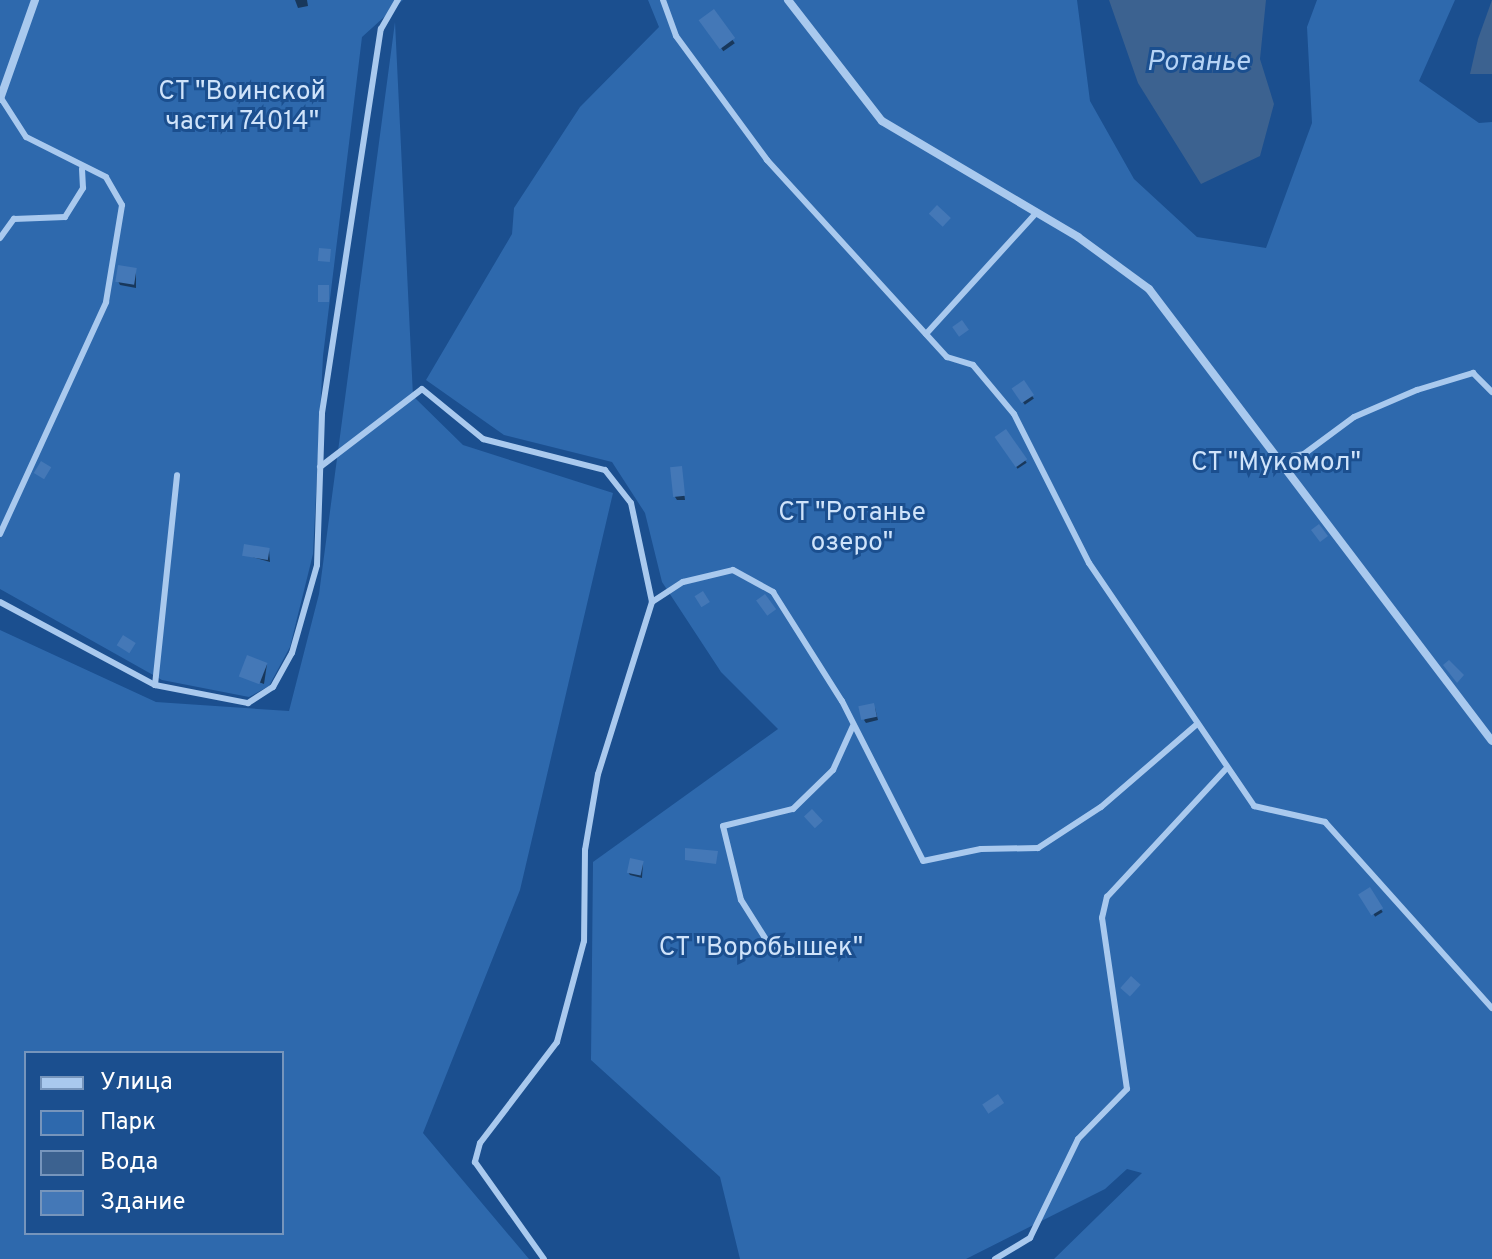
<!DOCTYPE html>
<html>
<head>
<meta charset="utf-8">
<style>
	body { margin:0 }
	#map { position:relative; width:1492px; height:1259px; overflow:hidden; background:#1b4f8f; font-family:Overpass,sans-serif }
	div>[style] { position:absolute }
	.green>* { inset:0; background:#2e69ad }
	.water>* { inset:0; background:#3c6290 }
	.shadow>* { inset:0; background:#0007; transform-origin:0 0 }
	.building>* { inset:0; background:#4478b7; transform-origin:0 0 }
	.lane>* { height:6px; margin:-3px; padding:0 3px; transform-origin:3px; border-radius:3px; background:#a9c9ee }
	.street>* { height:8px; margin:-4px; padding:0 4px; transform-origin:4px; border-radius:4px; background:#a9c9ee }
	span { translate:-50% -50%; white-space:nowrap; text-align:center; line-height:1.15; -webkit-text-stroke:6px #1b4f8f; paint-order:stroke }
	.park-label { font-size:26px; color:#cfe3fa }
	.water-label { font-size:28px; color:#b5d3f5; font-style:italic }
	.legend { position:absolute; left:24px; top:1051px; width:260px; height:184px; box-sizing:border-box; background:#1b4f8f; border:2px solid #7695bc; margin:0; padding:10px 14px; list-style:none; font-size:24px; color:#fff }
	.legend li { display:flex; align-items:center; gap:16px; height:40px }
	.legend b { width:40px; border:2px solid #7695bc }
</style>
</head>
<body>
<div id="map">
	<div class="green">
		<i style="clip-path:polygon(0 0,403px 0,362px 37px,323px 356px,313px 554px,290px 647px,269px 686px,249px 697px,162px 680px,0 589px)"></i>
		<i style="clip-path:polygon(648px 0,1077px 0,1090px 101px,1134px 179px,1197px 237px,1266px 248px,1312px 123px,1307px 27px,1317px 0,1455px 0,1419px 81px,1479px 123px,1492px 122px,1492px 1259px,1054px 1259px,1142px 1173px,1127px 1169px,1105px 1189px,966px 1259px,740px 1259px,720px 1177px,591px 1060px,593px 862px,778px 729px,721px 672px,662px 582px,645px 513px,612px 462px,504px 435px,426px 380px,512px 234px,514px 208px,580px 107px,659px 27px)"></i>
		<i style="clip-path:polygon(evenodd,395px 22px,413px 396px,463px 445px,613px 493px,520px 890px,423px 1133px,529px 1259px,0 1259px,0 630px,156px 702px,289px 711px,319px 594px,395px 22px,26px 1053px,282px 1053px,282px 1233px,26px 1233px,26px 1053px)"></i>
	</div>
	<div class="water">
		<i style="clip-path:polygon(1109px 0,1266px 0,1260px 59px,1274px 104px,1260px 156px,1201px 184px,1138px 83px)"></i>
		<i style="clip-path:polygon(1492px 0,1492px 74px,1470px 74px,1478px 39px)"></i>
	</div>
	<div class="shadow">
		<i style="clip-path:polygon(295px 0,307px 0,308px 6px,298px 8px)"></i>
		<i style="left:713px;top:12px;width:38px;height:14px;rotate:55deg"></i>
		<i style="clip-path:polygon(136px 270px,136px 288px,120px 285px,118px 281px)"></i>
		<i style="left:1023px;top:383px;width:19px;height:11px;rotate:55deg"></i>
		<i style="left:1006px;top:432px;width:37px;height:11px;rotate:56deg"></i>
		<i style="clip-path:polygon(681px 468px,685px 500px,677px 500px,675px 497px)"></i>
		<i style="clip-path:polygon(269px 550px,270px 562px,245px 555px)"></i>
		<i style="clip-path:polygon(267px 664px,264px 684px,242px 676px)"></i>
		<i style="clip-path:polygon(875px 708px,878px 720px,866px 723px,864px 720px)"></i>
		<i style="clip-path:polygon(643px 863px,642px 878px,630px 875px,628px 872px)"></i>
		<i style="left:1369px;top:890px;width:26px;height:9px;rotate:58deg"></i>
	</div>
	<div class="building">
		<i style="left:714px;top:9px;width:36px;height:19px;rotate:54deg"></i>
		<i style="left:252px;top:89px;width:11px;height:11px"></i>
		<i style="left:937px;top:205px;width:19px;height:12px;rotate:43deg"></i>
		<i style="left:319px;top:248px;width:12px;height:13px;rotate:5deg"></i>
		<i style="left:118px;top:265px;width:19px;height:17px;rotate:9deg"></i>
		<i style="left:318px;top:285px;width:11px;height:17px"></i>
		<i style="left:962px;top:320px;width:12px;height:12px;rotate:55deg"></i>
		<i style="left:1024px;top:380px;width:18px;height:15px;rotate:56deg"></i>
		<i style="left:1006px;top:429px;width:37px;height:14px;rotate:55deg"></i>
		<i style="left:41px;top:461px;width:12px;height:14px;rotate:31deg"></i>
		<i style="left:682px;top:466px;width:30px;height:12px;rotate:84deg"></i>
		<i style="left:1319px;top:524px;width:15px;height:10px;rotate:53deg"></i>
		<i style="left:244px;top:544px;width:26px;height:12px;rotate:9deg"></i>
		<i style="left:703px;top:591px;width:13px;height:10px;rotate:58deg"></i>
		<i style="left:765px;top:594px;width:19px;height:11px;rotate:54deg"></i>
		<i style="left:123px;top:635px;width:15px;height:12px;rotate:32deg"></i>
		<i style="left:247px;top:655px;width:22px;height:23px;rotate:21deg"></i>
		<i style="clip-path:polygon(1449px 660px,1464px 675px,1457px 683px,1443px 665px)"></i>
		<i style="left:874px;top:703px;width:14px;height:16px;rotate:78deg"></i>
		<i style="left:812px;top:809px;width:16px;height:11px;rotate:47deg"></i>
		<i style="clip-path:polygon(685px 848px,718px 851px,716px 864px,685px 860px)"></i>
		<i style="left:630px;top:858px;width:14px;height:15px;rotate:12deg"></i>
		<i style="left:1370px;top:887px;width:25px;height:14px;rotate:58deg"></i>
		<i style="left:1131px;top:976px;width:13px;height:16px;rotate:42deg"></i>
		<i style="left:998px;top:1094px;width:11px;height:19px;rotate:56deg"></i>
	</div>
	<div class="lane">
		<i style="left:663px;top:0;width:38px;rotate:70deg"></i>
		<i style="left:676px;top:36px;width:154px;rotate:53.7deg"></i>
		<i style="left:767px;top:160px;width:267px;rotate:47.6deg"></i>
		<i style="left:947px;top:357px;width:27px;rotate:17deg"></i>
		<i style="left:973px;top:365px;width:64px;rotate:50.1deg"></i>
		<i style="left:1014px;top:414px;width:167px;rotate:63.3deg"></i>
		<i style="left:1089px;top:563px;width:294px;rotate:55.8deg"></i>
		<i style="left:1254px;top:806px;width:73px;rotate:12.7deg"></i>
		<i style="left:1325px;top:822px;width:250px;rotate:48.1deg"></i>
		<i style="left:0;top:238px;width:24px;rotate:-54deg"></i>
		<i style="left:14px;top:219px;width:51px;rotate:-2.2deg"></i>
		<i style="left:65px;top:217px;width:34px;rotate:-58deg"></i>
		<i style="left:83px;top:188px;width:19px;rotate:-93deg"></i>
		<i style="left:926px;top:334px;width:165px;rotate:-47.7deg"></i>
		<i style="left:1277px;top:458px;width:27px;rotate:-8deg"></i>
		<i style="left:1304px;top:454px;width:62px;rotate:-36.5deg"></i>
		<i style="left:1354px;top:417px;width:69px;rotate:-23.2deg"></i>
		<i style="left:1417px;top:390px;width:59px;rotate:-16.9deg"></i>
		<i style="left:1473px;top:373px;width:27px;rotate:45deg"></i>
		<i style="left:320px;top:467px;width:128px;rotate:-37.4deg"></i>
		<i style="left:422px;top:389px;width:79px;rotate:39.3deg"></i>
		<i style="left:483px;top:439px;width:126px;rotate:14.3deg"></i>
		<i style="left:605px;top:470px;width:42px;rotate:51.8deg"></i>
		<i style="left:631px;top:503px;width:101px;rotate:78deg"></i>
		<i style="left:652px;top:602px;width:180px;rotate:107.4deg"></i>
		<i style="left:598px;top:774px;width:77px;rotate:99.7deg"></i>
		<i style="left:585px;top:850px;width:91px;rotate:90.6deg"></i>
		<i style="left:584px;top:941px;width:105px;rotate:105deg"></i>
		<i style="left:557px;top:1042px;width:127px;rotate:127.3deg"></i>
		<i style="left:480px;top:1143px;width:20px;rotate:105deg"></i>
		<i style="left:475px;top:1162px;width:119px;rotate:54.6deg"></i>
		<i style="left:0;top:534px;width:255px;rotate:-65.4deg"></i>
		<i style="left:106px;top:302px;width:98px;rotate:-80.6deg"></i>
		<i style="left:122px;top:205px;width:32px;rotate:-120deg"></i>
		<i style="left:106px;top:177px;width:89px;rotate:-153.4deg"></i>
		<i style="left:26px;top:137px;width:46px;rotate:-122.7deg"></i>
		<i style="left:0;top:602px;width:176px;rotate:28.2deg"></i>
		<i style="left:155px;top:685px;width:211px;rotate:-84deg"></i>
		<i style="left:652px;top:602px;width:37px;rotate:-33deg"></i>
		<i style="left:683px;top:582px;width:51px;rotate:-13.5deg"></i>
		<i style="left:733px;top:570px;width:46px;rotate:28.8deg"></i>
		<i style="left:773px;top:592px;width:129px;rotate:57.7deg"></i>
		<i style="left:842px;top:701px;width:179px;rotate:63.1deg"></i>
		<i style="left:923px;top:861px;width:59px;rotate:-11.7deg"></i>
		<i style="left:981px;top:849px;width:57px;rotate:-1deg"></i>
		<i style="left:1038px;top:848px;width:75px;rotate:-33.1deg"></i>
		<i style="left:1101px;top:807px;width:127px;rotate:-40.8deg"></i>
		<i style="left:155px;top:685px;width:95px;rotate:11deg"></i>
		<i style="left:248px;top:703px;width:30px;rotate:-33deg"></i>
		<i style="left:273px;top:687px;width:39px;rotate:-61deg"></i>
		<i style="left:292px;top:653px;width:91px;rotate:-74.1deg"></i>
		<i style="left:317px;top:565px;width:152px;rotate:-88.1deg"></i>
		<i style="left:322px;top:413px;width:389px;rotate:-81.3deg"></i>
		<i style="left:381px;top:29px;width:34px;rotate:-60deg"></i>
		<i style="left:786px;top:955px;width:15px;rotate:-157deg"></i>
		<i style="left:772px;top:949px;width:58px;rotate:-122.3deg"></i>
		<i style="left:741px;top:900px;width:76px;rotate:-103.7deg"></i>
		<i style="left:723px;top:826px;width:72px;rotate:-13.7deg"></i>
		<i style="left:793px;top:809px;width:56px;rotate:-44.3deg"></i>
		<i style="left:833px;top:770px;width:48px;rotate:-65.6deg"></i>
		<i style="left:995px;top:1259px;width:41px;rotate:-31deg"></i>
		<i style="left:1030px;top:1238px;width:110px;rotate:-64.1deg"></i>
		<i style="left:1078px;top:1139px;width:70px;rotate:-45.6deg"></i>
		<i style="left:1127px;top:1089px;width:173px;rotate:-98.3deg"></i>
		<i style="left:1102px;top:918px;width:22px;rotate:-77deg"></i>
		<i style="left:1107px;top:897px;width:176px;rotate:-47.1deg"></i>
	</div>
	<div class="street">
		<i style="left:788px;top:0;width:153px;rotate:52.2deg"></i>
		<i style="left:882px;top:121px;width:228px;rotate:30.6deg"></i>
		<i style="left:1078px;top:237px;width:88px;rotate:36.2deg"></i>
		<i style="left:1149px;top:289px;width:567px;rotate:52.81deg"></i>
		<i style="left:0;top:99px;width:105px;rotate:-70.5deg"></i>
	</div>
	<div class="park-label">
		<span style="left:242px;top:108px">СТ "Воинской<br>части 74014"</span>
		<span style="left:1276px;top:464px">СТ "Мукомол"</span>
		<span style="left:852px;top:529px">СТ "Ротанье<br>озеро"</span>
		<span style="left:761px;top:949px">СТ "Воробышек"</span>
	</div>
	<div class="water-label">
		<span style="left:1198px;top:63px">Ротанье</span>
	</div>
	<ul class="legend">
	<li><b style="height:10px;background:#a9c9ee"></b>Улица</li>
	<li><b style="height:22px;background:#2e69ad"></b>Парк</li>
	<li><b style="height:22px;background:#3c6290"></b>Вода</li>
	<li><b style="height:22px;background:#4478b7"></b>Здание</li>
	</ul>
</div>
</body>
</html>
